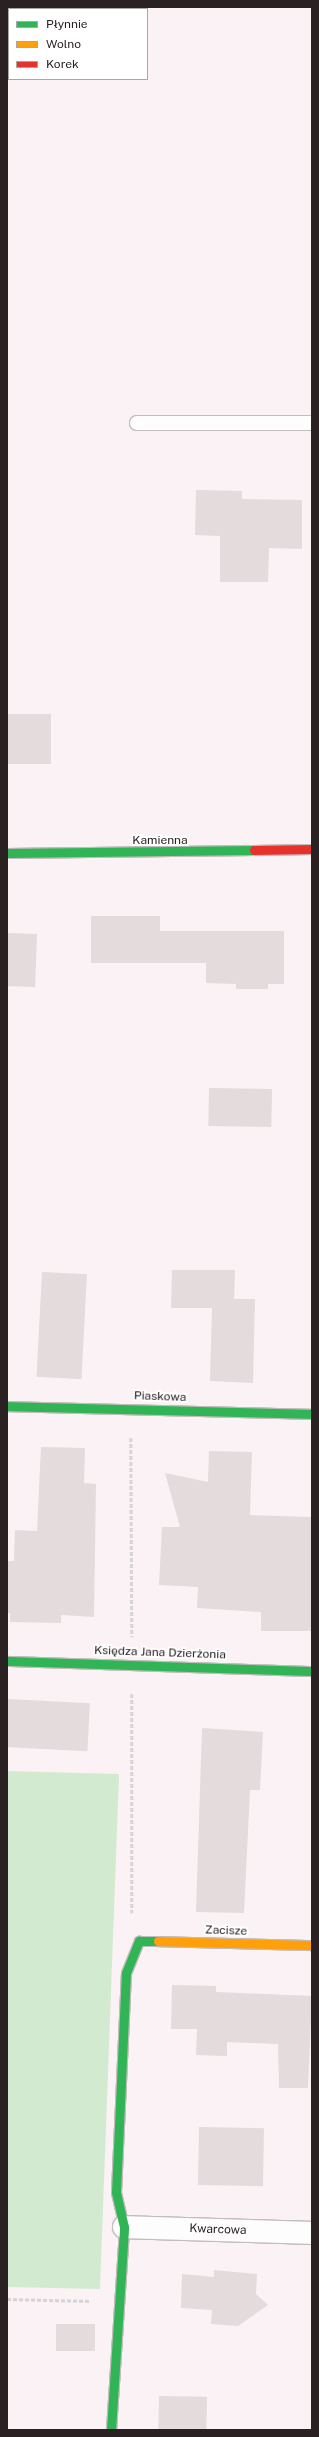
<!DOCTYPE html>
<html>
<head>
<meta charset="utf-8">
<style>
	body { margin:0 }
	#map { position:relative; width:319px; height:2437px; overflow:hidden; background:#faf2f4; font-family:"Public Sans",sans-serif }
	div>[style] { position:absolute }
	.green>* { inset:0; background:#d2eacf }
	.building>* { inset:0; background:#e3dbdc; transform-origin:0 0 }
	.path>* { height:2.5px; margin-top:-1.25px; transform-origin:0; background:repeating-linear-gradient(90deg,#d6d4d5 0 4px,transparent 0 6px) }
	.roads { filter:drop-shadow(1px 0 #c3bbbc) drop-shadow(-1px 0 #c3bbbc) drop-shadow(0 1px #c3bbbc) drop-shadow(0 -1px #c3bbbc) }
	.lane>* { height:14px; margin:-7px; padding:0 7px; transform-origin:7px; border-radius:7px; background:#fefdfd }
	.street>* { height:22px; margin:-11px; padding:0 11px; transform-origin:11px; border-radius:11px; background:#fefdfd }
	.fast>* { height:9px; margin:-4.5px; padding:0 4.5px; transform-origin:4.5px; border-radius:4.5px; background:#30b455 }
	.slow>* { height:9px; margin:-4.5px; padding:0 4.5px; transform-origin:4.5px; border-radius:4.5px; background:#ff9f0a }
	.jam>* { height:9px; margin:-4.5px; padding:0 4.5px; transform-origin:4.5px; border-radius:4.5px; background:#e5322d }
	span { translate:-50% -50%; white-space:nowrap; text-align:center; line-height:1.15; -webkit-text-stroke:4px #fff; paint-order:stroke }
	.street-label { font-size:12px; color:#2a2122 }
	.frame { position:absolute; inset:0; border:8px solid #2a2122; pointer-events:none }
	.legend { position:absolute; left:8px; top:8px; width:140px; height:72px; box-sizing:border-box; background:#fff; border:1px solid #aaa6a7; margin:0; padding:5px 7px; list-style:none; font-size:12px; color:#2a2122 }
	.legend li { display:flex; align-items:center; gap:8px; height:20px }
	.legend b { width:20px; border:1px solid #aaa6a7 }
</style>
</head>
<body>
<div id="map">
	<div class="green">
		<i style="clip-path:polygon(7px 1771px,119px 1774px,100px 2289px,7px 2287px)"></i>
	</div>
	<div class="building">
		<i style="clip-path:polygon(196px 490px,242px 491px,242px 499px,302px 500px,302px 549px,269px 548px,268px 582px,220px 582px,220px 536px,195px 535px)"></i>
		<i style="left:51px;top:714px;width:50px;height:44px;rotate:90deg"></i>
		<i style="clip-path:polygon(91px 916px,160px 916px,160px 931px,284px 931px,284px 984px,268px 984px,268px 989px,236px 989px,236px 984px,206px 983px,206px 963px,91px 963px)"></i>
		<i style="left:7px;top:933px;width:30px;height:53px;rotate:2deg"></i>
		<i style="left:209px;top:1088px;width:63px;height:38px;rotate:1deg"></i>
		<i style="clip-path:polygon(172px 1270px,235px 1270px,234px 1299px,255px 1299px,253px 1383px,210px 1381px,212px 1308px,171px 1308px)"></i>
		<i style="left:42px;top:1272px;width:45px;height:105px;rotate:3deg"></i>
		<i style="clip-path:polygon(41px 1447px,85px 1448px,84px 1483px,96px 1484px,94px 1617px,61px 1615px,61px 1623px,10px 1622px,10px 1613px,7px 1613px,7px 1561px,14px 1561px,15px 1530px,37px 1531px)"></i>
		<i style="clip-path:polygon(209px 1451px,252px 1452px,250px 1515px,312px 1517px,312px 1631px,261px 1631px,261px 1612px,197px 1608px,198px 1587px,159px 1585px,162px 1527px,180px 1527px,165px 1473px,208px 1482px)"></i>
		<i style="left:7px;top:1699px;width:83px;height:48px;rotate:3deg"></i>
		<i style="clip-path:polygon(202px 1728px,263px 1732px,260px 1790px,250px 1790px,244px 1913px,196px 1912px)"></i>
		<i style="clip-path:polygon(172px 1985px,216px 1986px,216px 1992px,312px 1996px,308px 2088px,279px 2088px,278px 2044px,227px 2042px,227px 2056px,196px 2055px,197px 2029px,171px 2029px)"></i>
		<i style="left:199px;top:2127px;width:65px;height:58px;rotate:1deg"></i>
		<i style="clip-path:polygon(214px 2270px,257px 2274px,256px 2294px,268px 2305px,238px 2326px,211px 2324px,212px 2310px,181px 2308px,182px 2274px,214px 2277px)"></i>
		<i style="left:56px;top:2324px;width:39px;height:27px"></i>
		<i style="left:159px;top:2396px;width:48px;height:34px;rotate:1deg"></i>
	</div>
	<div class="path">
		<i style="left:131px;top:1438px;width:199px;rotate:89.7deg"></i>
		<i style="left:132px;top:1694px;width:219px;rotate:90deg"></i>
		<i style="left:7px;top:2299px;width:84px;rotate:1.4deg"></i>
	</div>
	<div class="roads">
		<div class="lane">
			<i style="left:137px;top:423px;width:175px"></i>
		</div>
		<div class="street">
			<i style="left:124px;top:2227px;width:188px;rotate:1.8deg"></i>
		</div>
		<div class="fast">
			<i style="left:7px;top:853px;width:247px;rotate:-0.7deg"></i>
			<i style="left:7px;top:1406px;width:305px;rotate:1.5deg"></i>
			<i style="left:7px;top:1661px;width:305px;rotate:1.9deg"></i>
			<i style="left:111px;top:2430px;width:203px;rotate:-86.3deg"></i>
			<i style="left:124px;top:2227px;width:36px;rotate:-103deg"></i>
			<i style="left:116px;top:2192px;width:219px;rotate:-87.4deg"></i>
			<i style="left:126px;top:1973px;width:35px;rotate:-68deg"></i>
			<i style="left:139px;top:1941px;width:19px"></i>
		</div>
		<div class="slow">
			<i style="left:158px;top:1941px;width:154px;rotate:1.5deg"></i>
		</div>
		<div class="jam">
			<i style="left:254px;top:850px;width:58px;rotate:-1deg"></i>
		</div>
	</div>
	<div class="street-label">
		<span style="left:160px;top:841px">Kamienna</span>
		<span style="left:160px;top:1397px;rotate:2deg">Piaskowa</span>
		<span style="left:160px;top:1653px;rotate:2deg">Księdza Jana Dzierżonia</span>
		<span style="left:226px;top:1931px;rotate:2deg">Zacisze</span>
		<span style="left:218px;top:2230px;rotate:2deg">Kwarcowa</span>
	</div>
	<div class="frame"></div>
	<ul class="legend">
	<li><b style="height:5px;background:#30b455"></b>Płynnie</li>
	<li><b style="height:5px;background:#ff9f0a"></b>Wolno</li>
	<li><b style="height:5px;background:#e5322d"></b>Korek</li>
	</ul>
</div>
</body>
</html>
